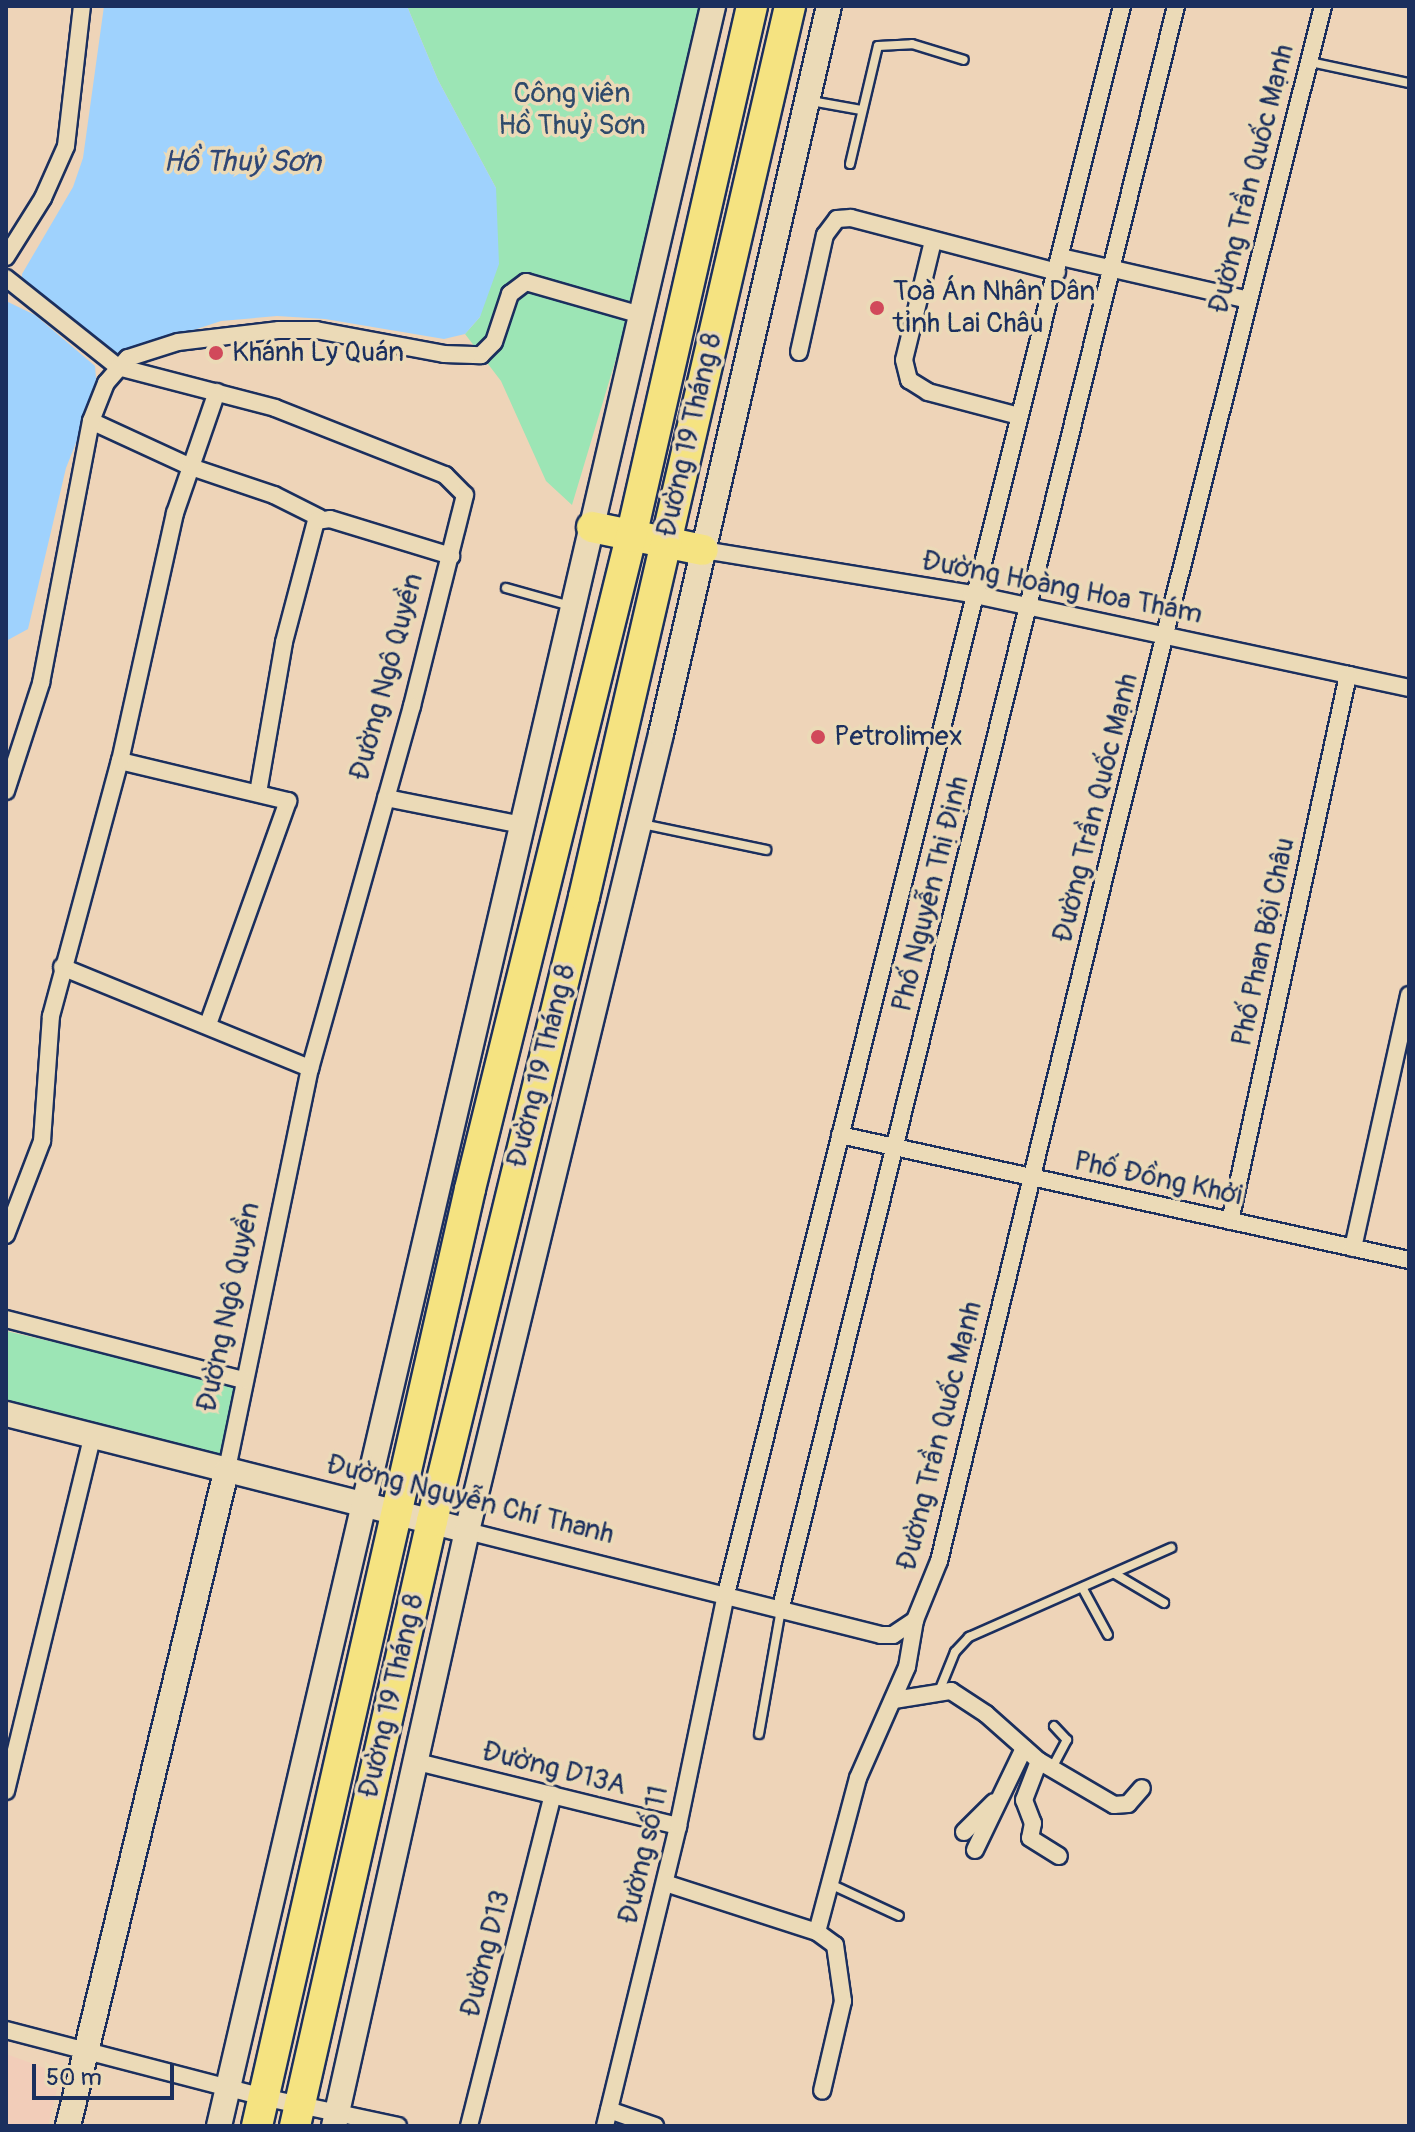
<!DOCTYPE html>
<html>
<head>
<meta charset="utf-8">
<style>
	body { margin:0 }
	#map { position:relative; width:1415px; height:2132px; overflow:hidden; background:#eed4b8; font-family:Pangolin,sans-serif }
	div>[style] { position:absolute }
	.built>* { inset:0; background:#f2cdb9 }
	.green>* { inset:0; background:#9ce5b5; transform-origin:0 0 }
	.water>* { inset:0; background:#9fd2fd }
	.roads { filter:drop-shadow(2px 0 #1b2f5e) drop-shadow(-2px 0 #1b2f5e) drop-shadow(0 2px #1b2f5e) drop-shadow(0 -2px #1b2f5e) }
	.lane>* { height:8px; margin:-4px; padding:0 4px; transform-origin:4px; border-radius:4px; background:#ebdab7 }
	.street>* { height:16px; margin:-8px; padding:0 8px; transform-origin:8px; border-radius:8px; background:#ebdab7 }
	.secondary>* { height:24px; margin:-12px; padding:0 12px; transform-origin:12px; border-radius:12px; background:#ebdab7 }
	.highway>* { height:30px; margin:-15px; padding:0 15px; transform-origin:15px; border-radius:15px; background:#f5e381 }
	.dots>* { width:22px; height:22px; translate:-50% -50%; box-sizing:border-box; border:4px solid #ebdab7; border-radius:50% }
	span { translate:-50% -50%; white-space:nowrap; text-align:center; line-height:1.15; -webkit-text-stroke:7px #ebdab7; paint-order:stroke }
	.park-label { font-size:28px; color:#2e4a6b }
	.street-label { font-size:28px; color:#1b2f5e }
	.poi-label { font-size:28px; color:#1b2f5e }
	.left { translate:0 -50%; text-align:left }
	.water-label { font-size:30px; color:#2f4776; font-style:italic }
	.frame { position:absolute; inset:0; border:8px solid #1b2f5e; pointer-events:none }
	.scale { position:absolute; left:32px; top:2064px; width:142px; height:36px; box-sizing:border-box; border:4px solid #1b2f5e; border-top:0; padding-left:10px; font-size:24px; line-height:28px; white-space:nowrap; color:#1b2f5e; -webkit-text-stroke:6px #ebdab7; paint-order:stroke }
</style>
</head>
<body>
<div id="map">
	<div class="built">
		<i style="clip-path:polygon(6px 2054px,61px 2074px,48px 2126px,6px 2126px)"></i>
	</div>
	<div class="green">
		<i style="clip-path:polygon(407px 6px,700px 6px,651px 242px,572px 505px,546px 481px,501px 381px,465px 334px,480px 317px,496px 188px,438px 80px)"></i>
		<i style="left:6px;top:1331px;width:238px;height:72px;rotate:13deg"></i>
	</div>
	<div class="water">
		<i style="clip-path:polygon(104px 6px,407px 6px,438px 80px,496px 188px,499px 264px,480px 317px,465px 334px,444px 339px,325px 319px,277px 316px,221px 321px,115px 356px,22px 286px,22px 274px,73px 187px,83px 158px)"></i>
		<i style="clip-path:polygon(6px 301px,35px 315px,95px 366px,97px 390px,66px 468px,28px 629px,6px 641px)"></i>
	</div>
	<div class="roads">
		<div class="lane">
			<i style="left:1310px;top:62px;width:101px;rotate:12deg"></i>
			<i style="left:811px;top:101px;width:51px;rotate:10.2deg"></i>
			<i style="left:850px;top:164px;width:121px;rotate:-76.7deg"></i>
			<i style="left:878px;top:46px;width:34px;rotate:-3deg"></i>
			<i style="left:912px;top:44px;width:54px;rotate:17.1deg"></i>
			<i style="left:506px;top:588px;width:66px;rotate:15.7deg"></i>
			<i style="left:642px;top:824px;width:127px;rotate:11.8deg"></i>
			<i style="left:1115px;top:1574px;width:57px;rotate:30.6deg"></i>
			<i style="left:1083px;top:1589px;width:52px;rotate:61.5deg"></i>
			<i style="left:940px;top:1689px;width:40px;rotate:-68deg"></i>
			<i style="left:955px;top:1652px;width:21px;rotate:-47deg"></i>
			<i style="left:969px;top:1637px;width:221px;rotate:-23.8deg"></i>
			<i style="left:759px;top:1734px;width:127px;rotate:-80deg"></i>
			<i style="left:1052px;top:1768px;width:32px;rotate:-62deg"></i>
			<i style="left:1067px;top:1740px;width:19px;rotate:-133deg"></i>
			<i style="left:828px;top:1883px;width:78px;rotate:24.9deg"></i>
		</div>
		<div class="street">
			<i style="left:933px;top:241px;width:122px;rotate:103.7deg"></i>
			<i style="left:904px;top:360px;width:21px;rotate:76deg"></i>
			<i style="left:909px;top:380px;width:22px;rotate:32deg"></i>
			<i style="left:928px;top:392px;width:94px;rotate:14.8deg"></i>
			<i style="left:6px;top:257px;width:70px;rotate:-57.9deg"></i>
			<i style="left:43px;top:198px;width:57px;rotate:-66.1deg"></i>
			<i style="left:66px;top:146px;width:141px;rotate:-83.5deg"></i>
			<i style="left:1061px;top:257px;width:192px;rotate:12.9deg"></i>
			<i style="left:6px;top:278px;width:143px;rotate:38.5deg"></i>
			<i style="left:118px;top:367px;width:162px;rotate:14.6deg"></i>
			<i style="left:275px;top:408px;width:183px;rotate:21.5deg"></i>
			<i style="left:445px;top:475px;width:28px;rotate:45deg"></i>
			<i style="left:465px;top:495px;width:218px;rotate:104.1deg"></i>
			<i style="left:412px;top:706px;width:376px;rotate:105.7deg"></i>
			<i style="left:310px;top:1068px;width:413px;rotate:101.7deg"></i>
			<i style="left:799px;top:352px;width:120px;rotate:-77.5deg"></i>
			<i style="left:825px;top:235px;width:20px;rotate:-53deg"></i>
			<i style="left:837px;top:219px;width:14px;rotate:-4deg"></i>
			<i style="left:851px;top:218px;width:213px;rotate:14.7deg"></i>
			<i style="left:91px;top:421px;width:110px;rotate:24.7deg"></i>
			<i style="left:191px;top:467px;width:88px;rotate:18.6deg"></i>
			<i style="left:274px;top:495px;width:51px;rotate:26.6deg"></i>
			<i style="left:703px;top:550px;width:272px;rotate:9.3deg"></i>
			<i style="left:971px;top:594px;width:448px;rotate:12.1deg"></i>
			<i style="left:120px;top:761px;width:173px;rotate:13.4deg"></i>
			<i style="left:288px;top:801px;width:238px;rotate:109.7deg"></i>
			<i style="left:6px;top:791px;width:114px;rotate:-72deg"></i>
			<i style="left:41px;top:683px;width:267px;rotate:-79.2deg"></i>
			<i style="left:91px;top:421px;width:41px;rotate:-68.5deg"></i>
			<i style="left:106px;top:383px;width:33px;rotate:-49deg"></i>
			<i style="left:128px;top:358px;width:52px;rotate:-17.7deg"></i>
			<i style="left:178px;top:342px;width:102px;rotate:-6.8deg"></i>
			<i style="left:279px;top:330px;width:37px"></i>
			<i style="left:316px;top:330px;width:130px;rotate:10.6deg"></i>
			<i style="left:444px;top:354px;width:37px;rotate:2deg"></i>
			<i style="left:481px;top:355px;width:18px;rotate:-45deg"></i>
			<i style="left:494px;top:342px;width:51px;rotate:-71.6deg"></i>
			<i style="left:510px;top:294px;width:20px;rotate:-37deg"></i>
			<i style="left:526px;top:282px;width:120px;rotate:16deg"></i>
			<i style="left:258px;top:793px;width:153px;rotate:-80.2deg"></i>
			<i style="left:284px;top:642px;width:125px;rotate:-75.2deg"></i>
			<i style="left:316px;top:521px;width:14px;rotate:-8deg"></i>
			<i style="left:330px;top:519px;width:127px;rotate:17deg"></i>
			<i style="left:386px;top:798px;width:139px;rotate:11.2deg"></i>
			<i style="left:62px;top:967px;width:268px;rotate:22.2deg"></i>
			<i style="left:840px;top:1135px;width:583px;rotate:12.39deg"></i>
			<i style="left:1230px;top:1221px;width:559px;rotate:-77.8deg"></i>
			<i style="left:6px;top:1235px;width:101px;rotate:-69deg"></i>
			<i style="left:42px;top:1141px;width:125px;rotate:-85.9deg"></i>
			<i style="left:51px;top:1016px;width:264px;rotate:-74.9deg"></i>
			<i style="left:120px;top:761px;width:254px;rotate:-77.5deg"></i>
			<i style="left:175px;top:513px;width:128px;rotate:-70.9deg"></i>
			<i style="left:1353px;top:1248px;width:259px;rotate:-77.5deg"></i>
			<i style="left:6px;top:1319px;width:246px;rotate:14.4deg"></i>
			<i style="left:467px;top:1531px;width:427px;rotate:14.1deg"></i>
			<i style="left:881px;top:1635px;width:12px"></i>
			<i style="left:893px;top:1635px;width:27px;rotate:-34deg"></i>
			<i style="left:915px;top:1620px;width:64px;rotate:-67.9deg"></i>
			<i style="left:939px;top:1561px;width:753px;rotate:-76.41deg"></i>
			<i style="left:1116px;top:829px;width:849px;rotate:-75.88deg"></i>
			<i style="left:781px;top:1607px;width:1649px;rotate:-76.14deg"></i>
			<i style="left:894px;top:1700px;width:58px;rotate:-9deg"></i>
			<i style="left:951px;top:1691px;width:42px;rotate:33.3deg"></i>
			<i style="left:986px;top:1714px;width:71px;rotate:41.6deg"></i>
			<i style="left:1039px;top:1761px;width:87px;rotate:30.4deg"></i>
			<i style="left:1114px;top:1805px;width:14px;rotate:-4deg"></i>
			<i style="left:1128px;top:1804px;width:21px;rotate:-49deg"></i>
			<i style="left:1039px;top:1761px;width:42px;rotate:111deg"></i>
			<i style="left:1024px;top:1800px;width:25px;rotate:69deg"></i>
			<i style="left:1033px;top:1823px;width:15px;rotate:101deg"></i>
			<i style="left:1030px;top:1838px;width:34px;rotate:32deg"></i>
			<i style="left:417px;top:1762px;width:269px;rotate:13.8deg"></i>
			<i style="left:6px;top:1791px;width:363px;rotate:-76.3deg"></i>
			<i style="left:964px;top:1832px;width:42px;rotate:-45deg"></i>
			<i style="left:975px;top:1850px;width:113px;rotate:-64.3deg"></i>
			<i style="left:665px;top:1883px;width:160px;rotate:17.9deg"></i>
			<i style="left:817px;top:1932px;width:22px;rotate:36deg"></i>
			<i style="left:835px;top:1945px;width:57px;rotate:81.9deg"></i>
			<i style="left:843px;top:2001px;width:92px;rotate:103.1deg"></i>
			<i style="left:817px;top:1932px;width:159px;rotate:-75.1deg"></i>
			<i style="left:858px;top:1778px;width:121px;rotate:-66.2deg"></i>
			<i style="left:907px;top:1667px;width:48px;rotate:-80.3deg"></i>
			<i style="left:6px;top:2030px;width:266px;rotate:14.6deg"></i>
			<i style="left:263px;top:2097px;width:138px;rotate:12.1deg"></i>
			<i style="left:609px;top:2110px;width:49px;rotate:19.2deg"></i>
			<i style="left:469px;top:2126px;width:342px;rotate:-75.8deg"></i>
			<i style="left:605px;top:2126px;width:309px;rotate:-76.3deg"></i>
			<i style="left:678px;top:1826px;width:237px;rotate:-78.3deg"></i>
			<i style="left:726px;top:1594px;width:1637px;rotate:-76deg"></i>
		</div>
		<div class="secondary">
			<i style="left:6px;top:1414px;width:476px;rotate:14.2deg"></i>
			<i style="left:68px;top:2126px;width:673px;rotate:-76.42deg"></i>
			<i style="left:219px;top:2126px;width:2177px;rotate:-76.88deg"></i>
			<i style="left:334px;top:2126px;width:610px;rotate:-77.4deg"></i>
			<i style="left:467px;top:1531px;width:820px;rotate:-76.32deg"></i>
			<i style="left:661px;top:734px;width:747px;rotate:-77.01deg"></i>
		</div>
		<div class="highway">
			<i style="left:592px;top:527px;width:113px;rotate:11.7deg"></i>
			<i style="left:257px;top:2126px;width:961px;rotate:-77.19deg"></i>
			<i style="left:470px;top:1189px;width:672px;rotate:-76.13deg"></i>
			<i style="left:631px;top:537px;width:545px;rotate:-77.16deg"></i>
			<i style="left:295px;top:2126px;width:620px;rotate:-77.24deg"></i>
			<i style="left:432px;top:1521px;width:642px;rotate:-76.31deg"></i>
			<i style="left:584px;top:897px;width:915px;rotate:-76.98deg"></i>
		</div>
	</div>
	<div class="dots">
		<i style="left:877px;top:308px;background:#d1495b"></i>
		<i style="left:216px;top:353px;background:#d1495b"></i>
		<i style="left:818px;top:737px;background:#d1495b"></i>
	</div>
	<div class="park-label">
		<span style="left:572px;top:110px">Công viên<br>Hồ Thuỷ Sơn</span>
	</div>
	<div class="street-label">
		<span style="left:1252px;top:179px;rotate:-76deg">Đường Trần Quốc Mạnh</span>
		<span style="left:690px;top:435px;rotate:-77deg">Đường 19 Tháng 8</span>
		<span style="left:1062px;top:588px;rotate:11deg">Đường Hoàng Hoa Thám</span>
		<span style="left:387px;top:677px;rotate:-75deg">Đường Ngô Quyền</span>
		<span style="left:1096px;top:808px;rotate:-76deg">Đường Trần Quốc Mạnh</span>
		<span style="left:931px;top:894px;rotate:-76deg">Phố Nguyễn Thị Định</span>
		<span style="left:1264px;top:942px;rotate:-78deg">Phố Phan Bội Châu</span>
		<span style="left:542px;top:1066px;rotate:-76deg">Đường 19 Tháng 8</span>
		<span style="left:1158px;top:1179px;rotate:12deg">Phố Đồng Khởi</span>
		<span style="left:229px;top:1307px;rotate:-78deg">Đường Ngô Quyền</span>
		<span style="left:940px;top:1436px;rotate:-76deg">Đường Trần Quốc Mạnh</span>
		<span style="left:470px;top:1500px;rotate:14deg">Đường Nguyễn Chí Thanh</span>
		<span style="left:392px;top:1696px;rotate:-77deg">Đường 19 Tháng 8</span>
		<span style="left:554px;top:1769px;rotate:14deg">Đường D13A</span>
		<span style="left:644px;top:1855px;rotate:-77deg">Đường số 11</span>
		<span style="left:486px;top:1954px;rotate:-76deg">Đường D13</span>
	</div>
	<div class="poi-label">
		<span class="left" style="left:893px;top:308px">Toà Án Nhân Dân<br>tỉnh Lai Châu</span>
		<span class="left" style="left:232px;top:353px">Khánh Ly Quán</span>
		<span class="left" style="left:834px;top:737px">Petrolimex</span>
	</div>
	<div class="water-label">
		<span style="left:242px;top:162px">Hồ Thuỷ Sơn</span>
	</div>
	<div class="frame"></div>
	<div class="scale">50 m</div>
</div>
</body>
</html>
